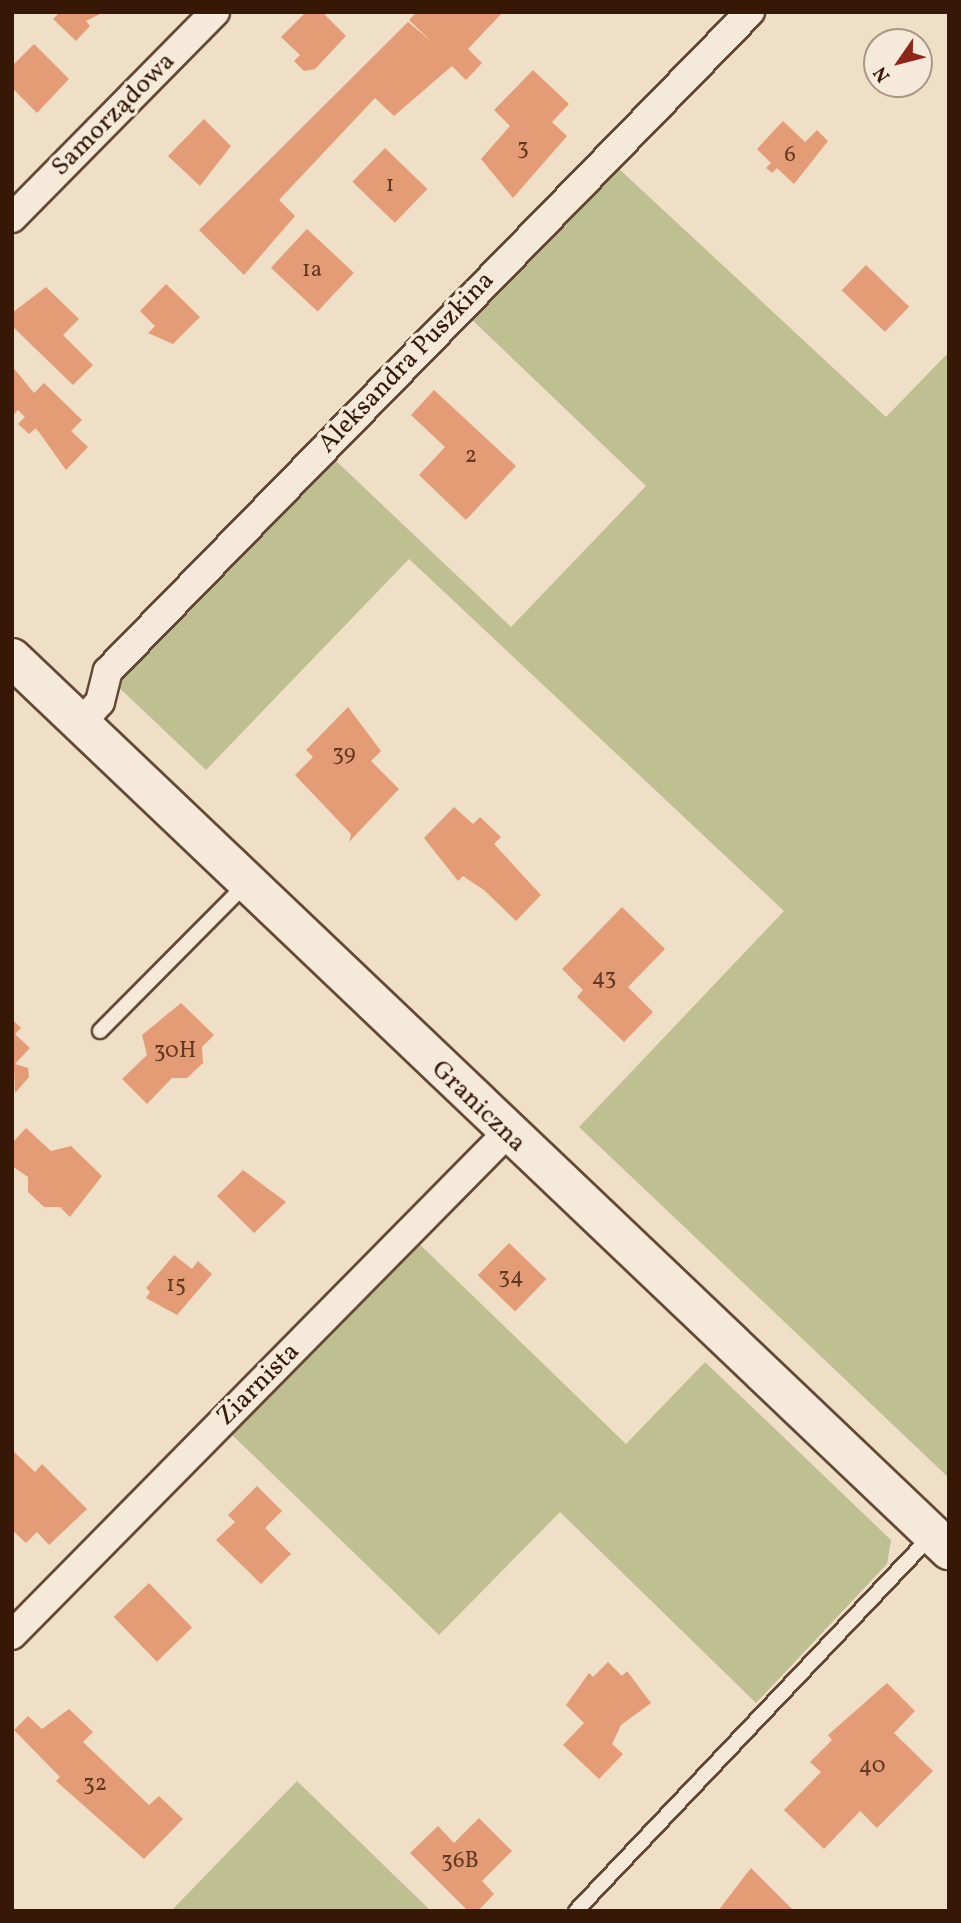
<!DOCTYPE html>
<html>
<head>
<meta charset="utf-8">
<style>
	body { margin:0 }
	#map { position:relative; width:961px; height:1923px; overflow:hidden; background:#efdfc6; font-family:Vollkorn,serif }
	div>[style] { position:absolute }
	.green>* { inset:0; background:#bfc091 }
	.building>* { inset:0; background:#e39c75; transform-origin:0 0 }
	.roads { filter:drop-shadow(2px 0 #654936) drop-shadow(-2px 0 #654936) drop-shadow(0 2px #654936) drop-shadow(0 -2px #654936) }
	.lane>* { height:14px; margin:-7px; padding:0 7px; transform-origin:7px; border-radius:7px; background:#f5eada }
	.street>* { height:28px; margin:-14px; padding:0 14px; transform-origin:14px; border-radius:14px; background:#f5eada }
	.secondary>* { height:38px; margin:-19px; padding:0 19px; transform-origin:19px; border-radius:19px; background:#f5eada }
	span { translate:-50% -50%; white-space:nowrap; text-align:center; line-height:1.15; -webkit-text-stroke:7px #f5eada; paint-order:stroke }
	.number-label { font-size:23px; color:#623822 }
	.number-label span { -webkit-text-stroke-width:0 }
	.street-label { font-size:26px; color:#371706 }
	.frame { position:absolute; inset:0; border:14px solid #371706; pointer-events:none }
	.north { position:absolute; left:863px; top:28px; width:70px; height:70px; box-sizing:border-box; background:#f5eada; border:2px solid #a99685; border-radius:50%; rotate:235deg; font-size:19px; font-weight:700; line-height:28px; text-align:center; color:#371706 }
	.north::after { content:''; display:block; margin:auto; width:24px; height:32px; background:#8f2418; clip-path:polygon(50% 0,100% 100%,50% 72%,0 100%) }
</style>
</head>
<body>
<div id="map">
	<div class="green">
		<i style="clip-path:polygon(617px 167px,886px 417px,949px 352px,949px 1478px,579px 1127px,784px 911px,409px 559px,206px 770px,111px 680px,333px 458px,511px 627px,646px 486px,468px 316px)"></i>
		<i style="clip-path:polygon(411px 1236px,626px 1444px,705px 1362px,891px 1540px,887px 1564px,756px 1703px,560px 1512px,439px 1635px,225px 1428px)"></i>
		<i style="clip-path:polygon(297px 1781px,431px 1911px,171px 1911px)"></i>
	</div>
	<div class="building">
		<i style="clip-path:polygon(60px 12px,104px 12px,86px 21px,90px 26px,76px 41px,53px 19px)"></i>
		<i style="clip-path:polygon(306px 12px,322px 12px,346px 36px,315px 69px,304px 71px,294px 61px,300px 55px,281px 37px)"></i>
		<i style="clip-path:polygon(417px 12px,503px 12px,468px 49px,482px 63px,466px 80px,452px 66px,394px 116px,375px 98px,279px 200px,295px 216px,244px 275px,199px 230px,408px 22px,431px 41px,409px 20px)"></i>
		<i style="clip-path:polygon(34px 44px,69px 79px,37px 113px,12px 88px,12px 66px)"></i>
		<i style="clip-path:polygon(533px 70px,569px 104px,552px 122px,567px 136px,513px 198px,481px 159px,510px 126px,494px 110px)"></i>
		<i style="clip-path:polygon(204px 119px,231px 146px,200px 186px,168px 156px)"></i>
		<i style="clip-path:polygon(783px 121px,805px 142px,817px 130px,828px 141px,794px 184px,777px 168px,772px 173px,766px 168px,771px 163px,757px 149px)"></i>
		<i style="left:385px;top:148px;width:59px;height:47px;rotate:44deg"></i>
		<i style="left:307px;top:229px;width:64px;height:53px;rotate:43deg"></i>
		<i style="left:866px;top:265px;width:60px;height:35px;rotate:44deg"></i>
		<i style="clip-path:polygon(166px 284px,200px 317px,173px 344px,148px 333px,155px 326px,140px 311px)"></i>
		<i style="clip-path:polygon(46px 287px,79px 319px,63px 335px,93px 365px,73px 385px,12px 326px,12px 313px)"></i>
		<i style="clip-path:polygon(12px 366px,34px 393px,44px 383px,82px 420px,71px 431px,88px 447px,66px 470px,36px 428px,29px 434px,18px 424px,25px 417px,18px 410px,12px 416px)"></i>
		<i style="clip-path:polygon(434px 390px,516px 466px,466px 520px,419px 475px,445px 447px,411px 415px)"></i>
		<i style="clip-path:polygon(348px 707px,381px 751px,371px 761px,399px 789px,349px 842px,351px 834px,295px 775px,313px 757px,306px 750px)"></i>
		<i style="clip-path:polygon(454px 807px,473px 824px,480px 817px,501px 837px,494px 844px,541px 895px,516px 921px,484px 890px,463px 876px,458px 881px,424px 838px)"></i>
		<i style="clip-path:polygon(622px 907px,665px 949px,628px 987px,653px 1012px,624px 1042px,577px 997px,583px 990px,562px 969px)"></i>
		<i style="clip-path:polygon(181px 1003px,214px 1035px,202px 1047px,203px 1063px,187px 1078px,172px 1078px,147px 1104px,122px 1079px,147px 1055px,142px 1035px)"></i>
		<i style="clip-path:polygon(12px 1019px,21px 1028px,15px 1034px,30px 1048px,15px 1064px,28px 1068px,29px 1077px,15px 1093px)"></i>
		<i style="clip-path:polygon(26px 1128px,51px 1151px,71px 1146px,102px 1176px,70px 1217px,60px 1207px,44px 1207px,28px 1192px,28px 1177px,12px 1166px,12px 1143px)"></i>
		<i style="clip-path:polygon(243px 1170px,286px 1202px,254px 1233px,217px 1196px)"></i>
		<i style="left:509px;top:1243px;width:52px;height:45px;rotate:44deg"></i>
		<i style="clip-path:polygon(174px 1255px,192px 1269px,198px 1261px,212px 1274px,177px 1315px,146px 1298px,150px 1292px,146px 1288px)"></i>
		<i style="clip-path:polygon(12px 1450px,35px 1472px,42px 1464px,87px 1509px,49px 1545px,37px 1532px,26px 1543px,12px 1530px)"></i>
		<i style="clip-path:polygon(257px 1486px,282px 1511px,265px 1528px,291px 1554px,261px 1584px,216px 1540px,235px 1522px,228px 1515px)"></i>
		<i style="left:149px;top:1583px;width:62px;height:49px;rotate:46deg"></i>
		<i style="clip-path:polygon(608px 1662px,622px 1676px,627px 1671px,651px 1703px,621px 1725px,612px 1744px,623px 1754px,599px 1779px,563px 1745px,584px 1723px,566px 1705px,589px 1673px,593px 1677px)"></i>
		<i style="clip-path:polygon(887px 1683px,915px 1711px,894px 1733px,933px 1771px,877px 1828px,860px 1811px,824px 1849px,784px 1810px,821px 1772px,810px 1762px,832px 1740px,828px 1735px)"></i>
		<i style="clip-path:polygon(69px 1709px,93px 1732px,83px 1742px,149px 1805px,159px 1796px,183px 1819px,144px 1859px,56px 1781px,60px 1777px,14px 1730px,28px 1716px,42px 1729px)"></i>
		<i style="clip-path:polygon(479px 1818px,512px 1851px,482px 1881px,494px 1894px,478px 1911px,468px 1911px,410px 1853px,438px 1826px,454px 1843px)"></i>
		<i style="clip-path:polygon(751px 1868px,792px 1909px,791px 1911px,718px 1911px)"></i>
	</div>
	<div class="roads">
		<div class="lane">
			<i style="left:100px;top:1031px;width:207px;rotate:-45.2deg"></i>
			<i style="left:576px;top:1911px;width:516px;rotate:-46.57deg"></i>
		</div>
		<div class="street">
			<i style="left:12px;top:218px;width:289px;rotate:-45.4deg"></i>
			<i style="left:81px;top:723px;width:28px;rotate:-48deg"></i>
			<i style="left:100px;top:702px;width:32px;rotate:-76deg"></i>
			<i style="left:108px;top:671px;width:920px;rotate:-45.75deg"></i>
			<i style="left:12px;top:1635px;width:704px;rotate:-45.4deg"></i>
		</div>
		<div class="secondary">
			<i style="left:12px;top:658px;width:1294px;rotate:43.59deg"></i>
		</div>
	</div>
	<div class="number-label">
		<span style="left:523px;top:148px">3</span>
		<span style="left:790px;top:155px">6</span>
		<span style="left:390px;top:185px">1</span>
		<span style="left:312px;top:270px">1a</span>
		<span style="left:471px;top:456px">2</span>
		<span style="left:344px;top:754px">39</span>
		<span style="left:604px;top:978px">43</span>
		<span style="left:175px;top:1051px">30H</span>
		<span style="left:511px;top:1277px">34</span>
		<span style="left:176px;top:1285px">15</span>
		<span style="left:872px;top:1766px">40</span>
		<span style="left:95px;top:1784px">32</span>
		<span style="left:460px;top:1861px">36B</span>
	</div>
	<div class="street-label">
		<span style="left:114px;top:115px;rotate:-45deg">Samorządowa</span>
		<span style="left:407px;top:363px;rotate:-46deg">Aleksandra Puszkina</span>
		<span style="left:478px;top:1107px;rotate:44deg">Graniczna</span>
		<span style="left:259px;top:1385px;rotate:-45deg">Ziarnista</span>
	</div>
	<div class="frame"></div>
	<div class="north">N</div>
</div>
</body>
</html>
